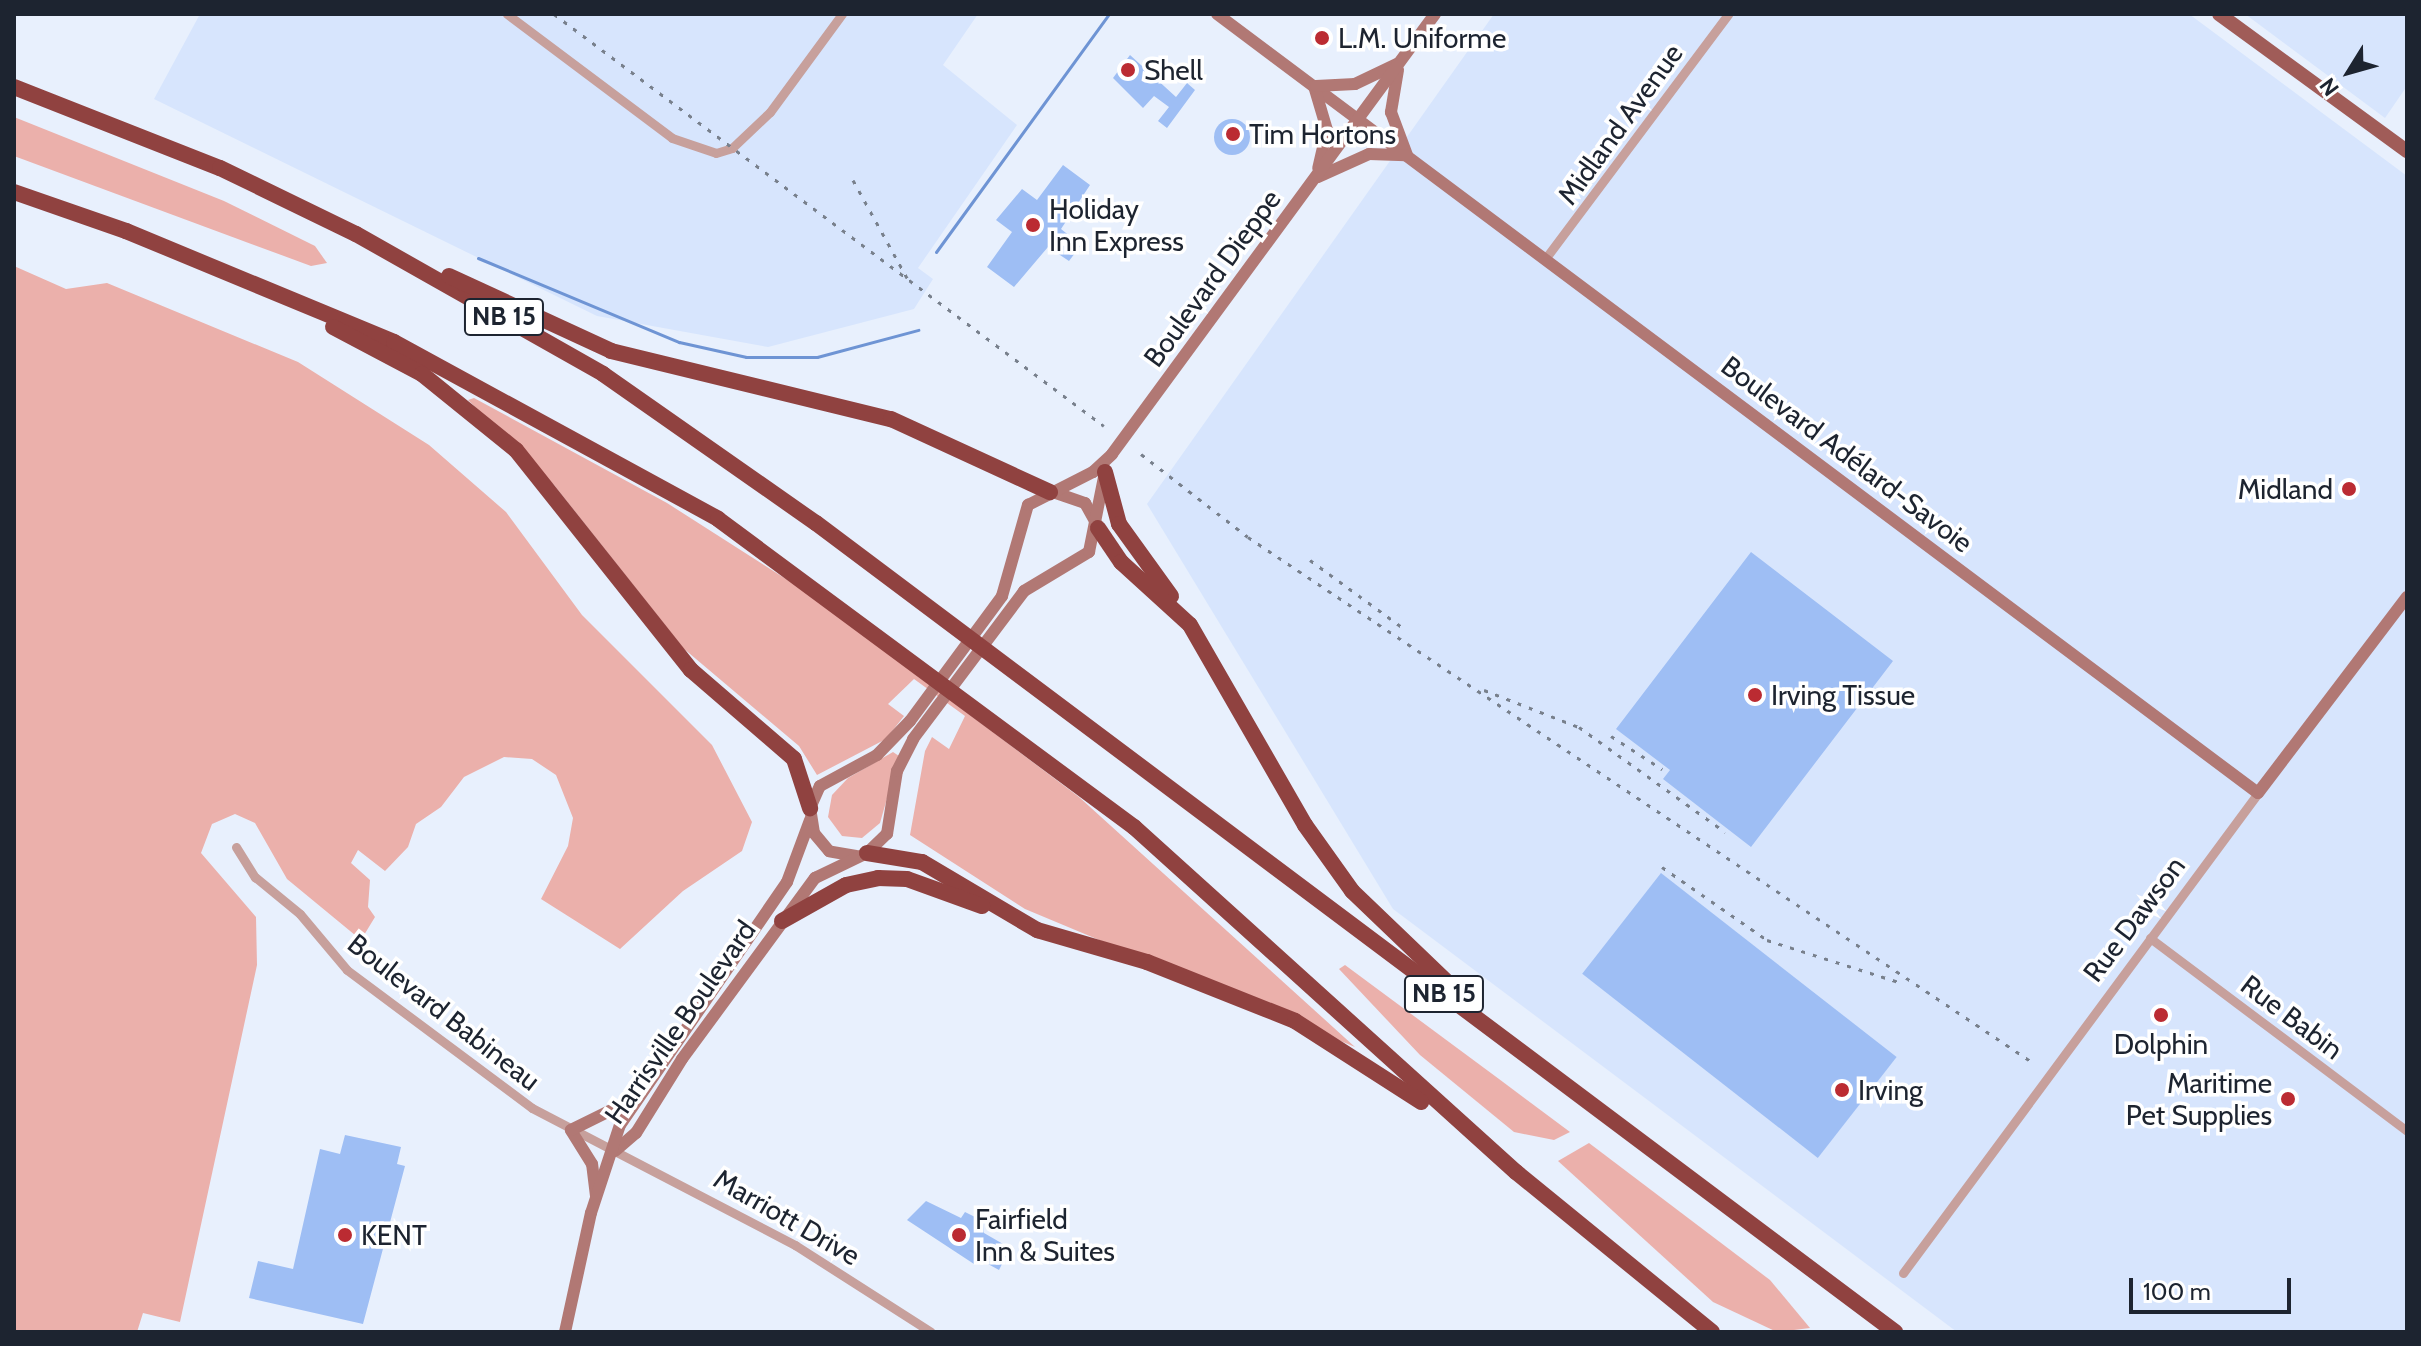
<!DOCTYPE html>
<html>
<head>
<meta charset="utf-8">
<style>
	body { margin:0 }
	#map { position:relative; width:2421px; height:1346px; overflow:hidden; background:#e8f0fd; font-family:Cabin,sans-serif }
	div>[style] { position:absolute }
	.built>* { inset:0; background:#d7e5fd }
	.green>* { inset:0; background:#ebb0ab }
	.stream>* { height:3px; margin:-1.5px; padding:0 1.5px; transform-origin:1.5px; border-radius:1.5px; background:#6e94d4 }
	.building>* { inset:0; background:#9ebef4; transform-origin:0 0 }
	.round { border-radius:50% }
	.street>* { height:9px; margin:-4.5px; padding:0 4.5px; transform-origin:4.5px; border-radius:4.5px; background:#c7a09c }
	.secondary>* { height:12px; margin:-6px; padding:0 6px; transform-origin:6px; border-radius:6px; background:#b17874 }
	.primary>* { height:14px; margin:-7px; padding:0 7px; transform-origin:7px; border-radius:7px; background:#a05c58 }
	.highway>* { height:16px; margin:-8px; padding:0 8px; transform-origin:8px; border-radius:8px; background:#904240 }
	.rail>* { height:3px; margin-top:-1.5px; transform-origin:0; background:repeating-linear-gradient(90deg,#78808c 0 4px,transparent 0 12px) }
	.dots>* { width:22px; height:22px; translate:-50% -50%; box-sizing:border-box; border:4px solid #fff; border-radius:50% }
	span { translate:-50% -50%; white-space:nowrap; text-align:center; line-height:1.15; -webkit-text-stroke:7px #fff; paint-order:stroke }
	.shield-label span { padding:2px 6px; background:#fff; border:2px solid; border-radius:6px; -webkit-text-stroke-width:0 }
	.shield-label { font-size:26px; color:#1d2430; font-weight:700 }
	.poi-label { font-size:28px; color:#1d2430 }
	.left { translate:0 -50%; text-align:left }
	.right { translate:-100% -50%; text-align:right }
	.street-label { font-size:28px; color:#1d2430 }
	.frame { position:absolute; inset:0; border:16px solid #1d2430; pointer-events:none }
	.north { position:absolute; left:2309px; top:32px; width:80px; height:80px; -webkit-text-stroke:6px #fff; paint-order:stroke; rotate:233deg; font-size:22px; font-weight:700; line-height:32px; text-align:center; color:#1d2430 }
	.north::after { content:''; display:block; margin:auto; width:28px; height:36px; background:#1d2430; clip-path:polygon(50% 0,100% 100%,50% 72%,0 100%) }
	.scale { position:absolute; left:2129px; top:1278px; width:162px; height:36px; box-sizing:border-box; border:4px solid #1d2430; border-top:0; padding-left:10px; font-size:24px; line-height:28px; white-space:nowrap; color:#1d2430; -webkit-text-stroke:6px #fff; paint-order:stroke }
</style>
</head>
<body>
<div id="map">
	<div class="built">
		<i style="clip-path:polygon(200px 14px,978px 14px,943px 65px,1017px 125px,918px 268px,933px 279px,914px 309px,768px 347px,597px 316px,154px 99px)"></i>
		<i style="clip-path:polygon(1494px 14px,2189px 14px,2407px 176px,2407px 1332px,1957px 1332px,1393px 909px,1147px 504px)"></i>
		<i style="clip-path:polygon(2245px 14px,2407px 14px,2407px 86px,2385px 118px)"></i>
	</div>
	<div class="green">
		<i style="clip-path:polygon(14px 117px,224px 201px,315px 246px,327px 263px,311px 266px,14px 156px)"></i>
		<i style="clip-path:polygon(14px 266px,66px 289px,107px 283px,298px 362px,429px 445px,506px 512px,582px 615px,712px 745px,752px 822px,742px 851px,683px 891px,620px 949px,541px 899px,568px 846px,573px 818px,556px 775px,532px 759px,504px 757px,464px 777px,441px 807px,416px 824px,408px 847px,385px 871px,358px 850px,351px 863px,370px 880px,368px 907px,375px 917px,361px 940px,287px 879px,255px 823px,235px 814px,212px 824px,201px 853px,256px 917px,257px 965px,180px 1322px,143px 1313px,137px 1332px,14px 1332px)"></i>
		<i style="clip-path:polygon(474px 398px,667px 503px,811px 595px,1079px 797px,1355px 1047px,1025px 909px,910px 835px,925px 751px,932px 737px,949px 749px,965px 716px,914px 679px,888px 704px,904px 716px,886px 739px,817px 775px,799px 746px,683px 648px,554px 485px,468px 400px)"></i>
		<i style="clip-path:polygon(893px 752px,899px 756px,880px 823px,862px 838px,842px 836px,828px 817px,832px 795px,848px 778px)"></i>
		<i style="clip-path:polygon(1345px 965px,1499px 1079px,1570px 1132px,1554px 1140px,1514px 1132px,1420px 1055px,1339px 969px)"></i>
		<i style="clip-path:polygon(1589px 1143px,1770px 1280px,1810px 1328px,1777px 1332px,1713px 1302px,1558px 1161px)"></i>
	</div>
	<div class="stream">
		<i style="left:936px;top:252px;width:294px;rotate:-54deg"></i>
		<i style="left:478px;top:258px;width:218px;rotate:22.7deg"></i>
		<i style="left:679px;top:342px;width:69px;rotate:12.6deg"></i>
		<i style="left:746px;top:357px;width:71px"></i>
		<i style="left:817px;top:357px;width:105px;rotate:-15deg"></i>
	</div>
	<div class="building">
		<i style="clip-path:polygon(1130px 55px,1176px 97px,1187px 83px,1195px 90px,1167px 128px,1158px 121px,1169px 107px,1154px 96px,1143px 108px,1113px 78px)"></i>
		<i class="round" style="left:1214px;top:119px;width:36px;height:36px"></i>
		<i style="clip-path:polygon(1063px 165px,1090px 185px,1061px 229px,1081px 245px,1069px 261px,1048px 247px,1014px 287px,987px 267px,1012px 232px,996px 220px,1022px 189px,1037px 200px)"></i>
		<i style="clip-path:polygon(1751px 552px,1893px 661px,1751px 847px,1663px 779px,1670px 770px,1616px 729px)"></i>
		<i style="left:1661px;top:873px;width:299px;height:128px;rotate:38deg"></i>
		<i style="clip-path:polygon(345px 1135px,401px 1147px,397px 1164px,405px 1166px,363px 1324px,249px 1298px,258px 1261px,293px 1269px,320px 1149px,340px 1154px)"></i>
		<i style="clip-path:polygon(926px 1201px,961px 1218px,965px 1212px,983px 1221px,984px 1233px,1010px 1248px,999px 1270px,977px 1258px,974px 1264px,907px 1220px)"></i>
	</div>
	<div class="street">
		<i style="left:507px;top:14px;width:206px;rotate:36.9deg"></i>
		<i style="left:672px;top:138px;width:46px;rotate:18.8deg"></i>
		<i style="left:716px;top:153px;width:17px;rotate:-17deg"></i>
		<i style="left:732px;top:148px;width:52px;rotate:-43.5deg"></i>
		<i style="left:770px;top:112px;width:122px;rotate:-53.7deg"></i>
		<i style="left:1545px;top:259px;width:306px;rotate:-53.2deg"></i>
		<i style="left:236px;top:847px;width:36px;rotate:58deg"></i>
		<i style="left:255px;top:877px;width:58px;rotate:39.4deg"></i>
		<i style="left:300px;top:914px;width:73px;rotate:50deg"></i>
		<i style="left:347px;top:970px;width:231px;rotate:36.7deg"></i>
		<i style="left:532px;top:1108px;width:297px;rotate:27.5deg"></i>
		<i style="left:795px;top:1245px;width:161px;rotate:32.6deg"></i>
		<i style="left:2150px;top:938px;width:321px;rotate:36.9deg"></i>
		<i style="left:1903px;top:1273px;width:597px;rotate:-53.51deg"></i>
	</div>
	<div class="secondary">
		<i style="left:1217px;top:14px;width:1300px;rotate:36.81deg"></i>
		<i style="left:2258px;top:793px;width:246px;rotate:-52.8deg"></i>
		<i style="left:1398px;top:70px;width:43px;rotate:99.5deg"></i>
		<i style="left:1391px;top:112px;width:46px;rotate:69.6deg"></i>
		<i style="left:1314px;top:86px;width:46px;rotate:73.5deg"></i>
		<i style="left:1327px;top:130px;width:39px;rotate:103deg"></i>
		<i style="left:1316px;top:86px;width:39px;rotate:-3deg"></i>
		<i style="left:1355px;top:84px;width:47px;rotate:-25.5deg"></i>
		<i style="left:1318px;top:177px;width:56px;rotate:-24.3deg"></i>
		<i style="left:1369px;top:154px;width:37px;rotate:2deg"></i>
		<i style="left:1053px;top:492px;width:34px;rotate:19deg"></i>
		<i style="left:1085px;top:503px;width:23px;rotate:61deg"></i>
		<i style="left:856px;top:856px;width:27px;rotate:-170deg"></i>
		<i style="left:829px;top:851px;width:23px;rotate:-130deg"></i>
		<i style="left:814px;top:833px;width:25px;rotate:-99deg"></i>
		<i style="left:810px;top:808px;width:24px;rotate:-66deg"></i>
		<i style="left:820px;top:786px;width:65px;rotate:-28.5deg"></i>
		<i style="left:877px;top:755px;width:47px;rotate:-45.9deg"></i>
		<i style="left:910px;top:721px;width:155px;rotate:-53.6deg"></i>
		<i style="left:1002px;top:596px;width:95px;rotate:-74.1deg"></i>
		<i style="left:1028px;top:505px;width:73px;rotate:-26.9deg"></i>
		<i style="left:1093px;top:472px;width:26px;rotate:-43deg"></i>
		<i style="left:1112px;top:454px;width:546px;rotate:-53.72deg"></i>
		<i style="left:615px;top:1151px;width:28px;rotate:-41deg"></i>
		<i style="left:636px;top:1133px;width:87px;rotate:-58.1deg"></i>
		<i style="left:682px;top:1059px;width:225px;rotate:-53.7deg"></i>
		<i style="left:815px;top:878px;width:58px;rotate:-25.7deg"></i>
		<i style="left:867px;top:853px;width:28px;rotate:-44deg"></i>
		<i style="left:887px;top:834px;width:64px;rotate:-81deg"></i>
		<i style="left:897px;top:771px;width:36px;rotate:-63deg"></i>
		<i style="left:913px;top:739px;width:185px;rotate:-53.1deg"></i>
		<i style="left:1024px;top:591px;width:76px;rotate:-31deg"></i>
		<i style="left:1089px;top:552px;width:82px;rotate:-78.7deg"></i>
		<i style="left:596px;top:1196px;width:32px;rotate:-97deg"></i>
		<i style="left:592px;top:1164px;width:40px;rotate:-122deg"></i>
		<i style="left:571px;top:1130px;width:68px;rotate:-26.2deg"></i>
		<i style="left:565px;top:1332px;width:122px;rotate:-77.7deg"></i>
		<i style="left:591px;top:1213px;width:93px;rotate:-71.8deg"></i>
		<i style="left:620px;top:1125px;width:295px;rotate:-55.5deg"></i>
		<i style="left:787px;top:882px;width:66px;rotate:-69.6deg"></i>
	</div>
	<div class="primary">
		<i style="left:2219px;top:14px;width:233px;rotate:36.1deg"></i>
	</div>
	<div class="highway">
		<i style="left:14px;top:87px;width:221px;rotate:21.5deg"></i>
		<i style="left:220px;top:168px;width:151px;rotate:25.9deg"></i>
		<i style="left:356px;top:234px;width:284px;rotate:29.5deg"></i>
		<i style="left:603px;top:374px;width:260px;rotate:35deg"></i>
		<i style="left:816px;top:523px;width:1349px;rotate:36.86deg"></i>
		<i style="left:14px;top:192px;width:119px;rotate:19.2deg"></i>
		<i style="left:126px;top:231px;width:290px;rotate:22.5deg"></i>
		<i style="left:394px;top:342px;width:369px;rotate:28.6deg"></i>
		<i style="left:718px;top:519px;width:518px;rotate:36.52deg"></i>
		<i style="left:1134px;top:827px;width:515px;rotate:42.09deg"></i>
		<i style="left:1516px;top:1172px;width:253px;rotate:39.2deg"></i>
		<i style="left:449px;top:276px;width:179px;rotate:24.8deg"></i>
		<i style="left:611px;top:351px;width:288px;rotate:13.7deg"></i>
		<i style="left:891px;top:419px;width:175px;rotate:24.7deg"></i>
		<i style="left:333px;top:327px;width:101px;rotate:27.8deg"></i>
		<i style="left:422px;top:374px;width:121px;rotate:39deg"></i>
		<i style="left:516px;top:450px;width:281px;rotate:51.5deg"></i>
		<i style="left:691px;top:670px;width:136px;rotate:40.8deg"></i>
		<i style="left:794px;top:759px;width:52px;rotate:71.9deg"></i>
		<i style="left:1105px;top:472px;width:54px;rotate:74.9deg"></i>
		<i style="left:1119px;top:524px;width:89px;rotate:54.2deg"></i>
		<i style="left:1098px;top:528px;width:41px;rotate:55.9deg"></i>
		<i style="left:1121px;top:562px;width:93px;rotate:42.4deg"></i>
		<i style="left:1190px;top:625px;width:231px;rotate:60.1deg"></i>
		<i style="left:1305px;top:825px;width:81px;rotate:54.5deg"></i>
		<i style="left:1352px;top:891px;width:137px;rotate:43.8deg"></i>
		<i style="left:867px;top:853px;width:56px;rotate:9.3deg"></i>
		<i style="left:922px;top:862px;width:134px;rotate:30.6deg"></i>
		<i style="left:1037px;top:930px;width:115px;rotate:16.2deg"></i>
		<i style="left:1147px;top:962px;width:159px;rotate:21.7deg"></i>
		<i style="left:1295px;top:1021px;width:150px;rotate:32.7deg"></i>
		<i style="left:782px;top:921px;width:73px;rotate:-29.4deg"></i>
		<i style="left:846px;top:885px;width:33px;rotate:-12deg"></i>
		<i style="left:878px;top:878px;width:29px;rotate:2deg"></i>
		<i style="left:907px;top:879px;width:80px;rotate:19.8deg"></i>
	</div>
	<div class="rail">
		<i style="left:554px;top:14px;width:687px;rotate:36.84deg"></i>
		<i style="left:853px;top:180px;width:112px;rotate:61.1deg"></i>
		<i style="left:1141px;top:454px;width:135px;rotate:37.8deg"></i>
		<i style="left:1248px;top:537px;width:944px;rotate:33.81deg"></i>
		<i style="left:1310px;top:560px;width:114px;rotate:36.1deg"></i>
		<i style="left:1484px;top:690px;width:102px;rotate:21.3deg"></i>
		<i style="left:1579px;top:727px;width:180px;rotate:35.7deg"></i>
		<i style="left:1611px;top:736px;width:61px;rotate:32.9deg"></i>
		<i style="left:1662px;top:867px;width:128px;rotate:34.8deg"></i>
		<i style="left:1767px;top:940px;width:139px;rotate:17.7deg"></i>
	</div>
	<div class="dots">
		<i style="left:1322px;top:38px;background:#bb2b32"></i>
		<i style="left:1128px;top:70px;background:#bb2b32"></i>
		<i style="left:1233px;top:134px;background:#bb2b32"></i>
		<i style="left:1033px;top:225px;background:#bb2b32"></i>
		<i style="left:2349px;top:489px;background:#bb2b32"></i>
		<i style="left:1755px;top:695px;background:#bb2b32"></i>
		<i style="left:2161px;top:1015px;background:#bb2b32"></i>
		<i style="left:1842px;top:1090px;background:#bb2b32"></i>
		<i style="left:2288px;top:1099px;background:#bb2b32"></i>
		<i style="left:345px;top:1235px;background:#bb2b32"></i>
		<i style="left:959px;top:1235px;background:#bb2b32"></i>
	</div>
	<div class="shield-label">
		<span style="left:504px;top:317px">NB 15</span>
		<span style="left:1444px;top:994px">NB 15</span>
	</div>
	<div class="poi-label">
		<span class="left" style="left:1338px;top:38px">L.M. Uniforme</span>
		<span class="left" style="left:1144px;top:70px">Shell</span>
		<span class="left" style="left:1249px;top:134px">Tim Hortons</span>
		<span class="left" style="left:1049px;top:225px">Holiday<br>Inn Express</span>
		<span class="right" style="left:2333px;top:489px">Midland</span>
		<span class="left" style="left:1771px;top:695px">Irving Tissue</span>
		<span style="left:2161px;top:1044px">Dolphin</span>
		<span class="right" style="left:2272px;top:1099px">Maritime<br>Pet Supplies</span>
		<span class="left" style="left:1858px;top:1090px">Irving</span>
		<span class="left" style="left:975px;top:1235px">Fairfield<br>Inn &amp; Suites</span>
		<span class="left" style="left:361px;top:1235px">KENT</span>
	</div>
	<div class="street-label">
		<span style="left:1620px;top:124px;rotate:-54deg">Midland Avenue</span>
		<span style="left:1212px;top:278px;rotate:-54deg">Boulevard Dieppe</span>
		<span style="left:1847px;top:454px;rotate:37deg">Boulevard Adélard-Savoie</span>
		<span style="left:2134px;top:919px;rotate:-53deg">Rue Dawson</span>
		<span style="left:444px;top:1012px;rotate:38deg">Boulevard Babineau</span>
		<span style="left:2292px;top:1017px;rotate:37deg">Rue Babin</span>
		<span style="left:680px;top:1022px;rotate:-55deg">Harrisville Boulevard</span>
		<span style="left:787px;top:1217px;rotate:30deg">Marriott Drive</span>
	</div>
	<div class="frame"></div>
	<div class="north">N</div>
	<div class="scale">100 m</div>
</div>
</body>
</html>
